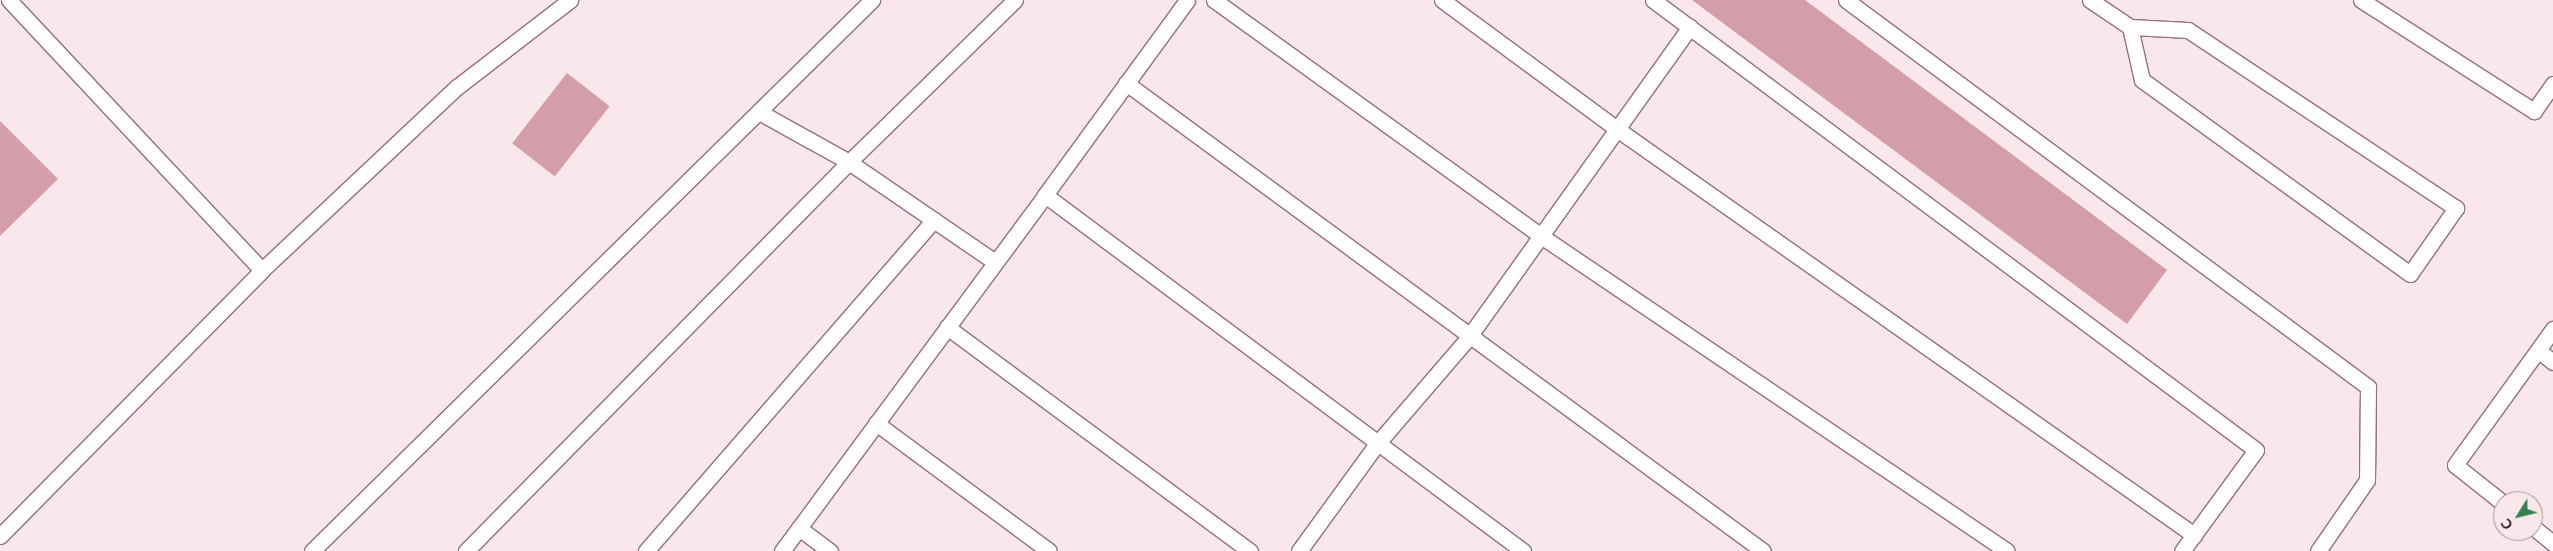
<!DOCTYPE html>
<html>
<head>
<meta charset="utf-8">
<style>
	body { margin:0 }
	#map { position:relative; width:2553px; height:551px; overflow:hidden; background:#f9e7eb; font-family:Mulish,sans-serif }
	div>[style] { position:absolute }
	.building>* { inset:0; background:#d39ea9; transform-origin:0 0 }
	.roads { filter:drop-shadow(1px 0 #967078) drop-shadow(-1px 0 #967078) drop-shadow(0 1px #967078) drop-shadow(0 -1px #967078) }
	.lane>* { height:15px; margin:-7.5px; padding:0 7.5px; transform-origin:7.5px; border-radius:7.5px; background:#fff }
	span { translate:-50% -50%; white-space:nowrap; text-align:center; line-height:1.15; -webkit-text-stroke:4px #f9e7eb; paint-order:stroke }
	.north { position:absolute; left:2493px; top:491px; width:50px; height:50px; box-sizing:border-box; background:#f9e7eb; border:1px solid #a09093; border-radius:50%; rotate:234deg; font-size:14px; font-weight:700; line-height:20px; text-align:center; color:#1b0d10 }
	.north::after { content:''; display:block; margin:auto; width:18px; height:22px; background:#35804f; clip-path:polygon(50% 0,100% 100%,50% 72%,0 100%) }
</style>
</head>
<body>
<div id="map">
	<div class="building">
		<i style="clip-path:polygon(1692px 0,1805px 0,2167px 270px,2127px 324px)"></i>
		<i style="left:567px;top:73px;width:54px;height:89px;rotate:38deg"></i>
		<i style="clip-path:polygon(0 121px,58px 179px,0 236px)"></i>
	</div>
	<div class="roads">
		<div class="lane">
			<i style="left:9px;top:0;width:370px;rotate:46.9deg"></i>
			<i style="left:1214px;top:0;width:403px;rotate:35.8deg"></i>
			<i style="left:1541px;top:236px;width:562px;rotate:34.06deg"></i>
			<i style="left:1442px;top:0;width:217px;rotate:36.4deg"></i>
			<i style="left:1617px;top:129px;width:706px;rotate:35.13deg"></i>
			<i style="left:1653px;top:0;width:752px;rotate:36.73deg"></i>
			<i style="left:2256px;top:450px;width:125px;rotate:126.2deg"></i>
			<i style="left:1846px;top:0;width:650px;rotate:36.55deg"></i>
			<i style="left:2368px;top:387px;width:93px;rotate:90.6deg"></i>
			<i style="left:2367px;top:480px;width:86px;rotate:124.6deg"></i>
			<i style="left:2090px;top:0;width:48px;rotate:34deg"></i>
			<i style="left:2130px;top:27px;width:58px;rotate:3deg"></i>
			<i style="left:2188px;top:30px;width:322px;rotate:33.6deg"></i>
			<i style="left:2456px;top:208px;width:80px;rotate:124.9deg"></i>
			<i style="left:2410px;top:274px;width:331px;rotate:-144.1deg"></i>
			<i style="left:2142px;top:80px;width:54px;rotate:-102.8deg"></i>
			<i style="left:2361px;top:0;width:206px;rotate:32.7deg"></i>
			<i style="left:2534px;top:111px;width:33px;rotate:-55deg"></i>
			<i style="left:1126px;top:83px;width:790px;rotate:36.3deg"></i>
			<i style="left:1045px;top:195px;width:241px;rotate:-53.9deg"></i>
			<i style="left:995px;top:262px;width:177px;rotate:-145.6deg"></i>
			<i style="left:849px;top:162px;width:232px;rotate:-44.3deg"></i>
			<i style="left:947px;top:327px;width:377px;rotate:36.5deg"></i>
			<i style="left:2538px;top:350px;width:19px;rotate:39deg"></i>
			<i style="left:876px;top:423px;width:215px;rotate:36.5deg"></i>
			<i style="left:2503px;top:503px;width:61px;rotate:-141.6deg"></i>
			<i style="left:2455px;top:465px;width:168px;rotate:-54.2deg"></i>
			<i style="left:2533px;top:527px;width:26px;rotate:39deg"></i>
			<i style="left:799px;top:528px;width:39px;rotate:37deg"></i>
			<i style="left:0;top:536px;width:373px;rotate:-45.4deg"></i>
			<i style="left:262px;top:270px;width:267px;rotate:-43.2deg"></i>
			<i style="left:457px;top:87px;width:143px;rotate:-37.6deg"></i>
			<i style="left:312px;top:551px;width:786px;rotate:-44.54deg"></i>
			<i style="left:466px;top:551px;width:546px;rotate:-45.45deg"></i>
			<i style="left:849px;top:162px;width:101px;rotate:-150.9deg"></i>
			<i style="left:646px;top:551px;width:439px;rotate:-49deg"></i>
			<i style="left:782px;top:551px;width:443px;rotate:-53.5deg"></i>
			<i style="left:1045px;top:195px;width:596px;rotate:36.68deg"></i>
			<i style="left:1299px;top:551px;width:131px;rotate:-54deg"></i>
			<i style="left:1376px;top:445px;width:141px;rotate:-49.3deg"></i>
			<i style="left:1468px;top:338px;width:382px;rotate:-54.5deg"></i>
		</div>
	</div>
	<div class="north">С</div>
</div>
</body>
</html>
